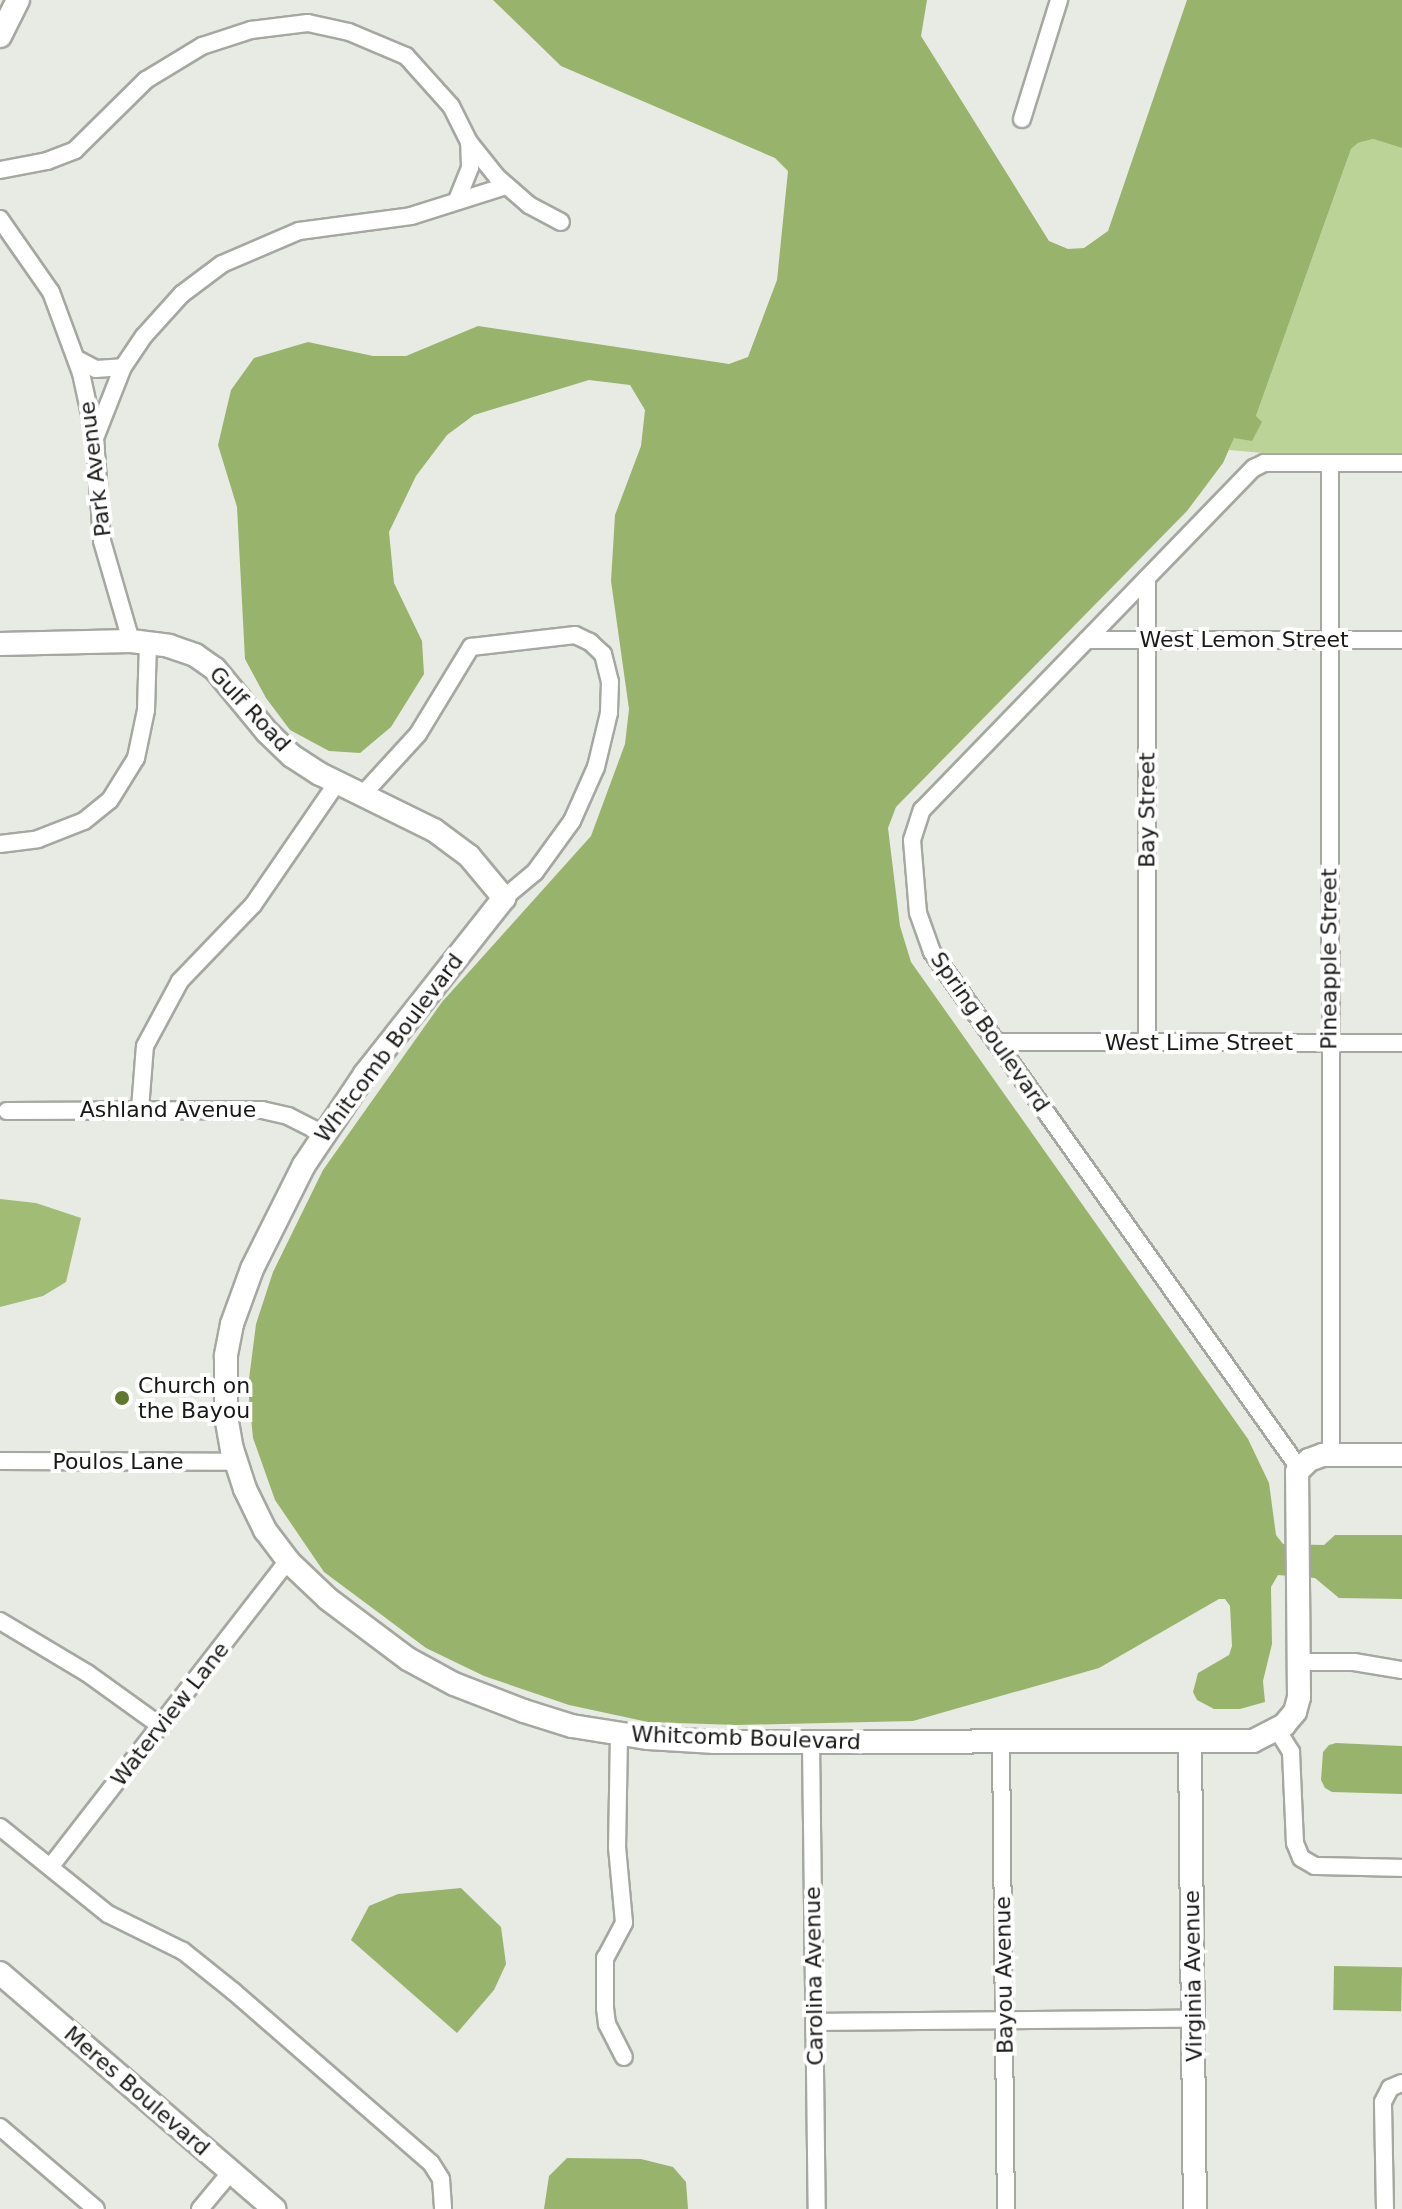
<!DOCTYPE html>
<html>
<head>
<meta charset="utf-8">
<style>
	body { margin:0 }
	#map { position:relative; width:1402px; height:2209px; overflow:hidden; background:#e8ebe4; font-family:"DejaVu Sans",sans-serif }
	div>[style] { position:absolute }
	.green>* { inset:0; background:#bbd396 }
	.forest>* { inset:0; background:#a1bd75 }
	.water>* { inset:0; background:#98b46c; transform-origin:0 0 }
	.roads { filter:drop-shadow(2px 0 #a5a8a1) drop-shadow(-2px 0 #a5a8a1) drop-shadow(0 2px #a5a8a1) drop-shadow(0 -2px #a5a8a1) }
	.street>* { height:16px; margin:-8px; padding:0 8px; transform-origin:8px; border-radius:8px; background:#fff }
	.secondary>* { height:22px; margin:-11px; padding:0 11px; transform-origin:11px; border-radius:11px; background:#fff }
	.dots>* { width:22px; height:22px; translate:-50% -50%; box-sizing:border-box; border:4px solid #fff; border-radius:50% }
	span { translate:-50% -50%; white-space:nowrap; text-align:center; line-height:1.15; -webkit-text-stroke:8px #fff; paint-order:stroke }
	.street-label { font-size:22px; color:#191a18 }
	.poi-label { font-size:22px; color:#191a18 }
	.left { translate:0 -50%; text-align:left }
</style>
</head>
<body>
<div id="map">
	<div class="green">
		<i style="clip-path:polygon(1373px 139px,1402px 148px,1402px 454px,1288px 455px,1229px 450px,1234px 437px,1256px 416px,1351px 149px,1358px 143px)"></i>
	</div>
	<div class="forest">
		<i style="clip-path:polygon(0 1199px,36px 1203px,81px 1218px,66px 1282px,43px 1296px,0 1307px)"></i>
	</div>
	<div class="water">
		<i style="clip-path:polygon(493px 0,927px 0,921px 36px,1049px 241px,1068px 249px,1084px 248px,1108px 231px,1187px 0,1402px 0,1402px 148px,1373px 139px,1358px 143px,1351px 149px,1256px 416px,1262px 422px,1252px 441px,1234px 438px,1223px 463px,1187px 511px,896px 807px,888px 828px,900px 926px,911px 962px,1248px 1439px,1269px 1483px,1276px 1535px,1283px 1544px,1324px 1545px,1335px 1535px,1402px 1535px,1402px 1599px,1339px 1598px,1315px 1578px,1278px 1575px,1271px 1587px,1272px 1644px,1263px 1681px,1265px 1702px,1240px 1709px,1214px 1709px,1197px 1700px,1193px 1692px,1198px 1673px,1229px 1655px,1232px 1646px,1230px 1606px,1225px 1599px,1219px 1599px,1099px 1668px,913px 1721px,736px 1725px,648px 1722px,569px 1705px,484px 1676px,426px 1648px,324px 1572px,275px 1500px,253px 1438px,248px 1387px,256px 1324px,273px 1272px,323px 1170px,442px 1002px,591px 836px,625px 744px,629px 709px,611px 581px,615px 515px,641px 446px,645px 410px,630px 385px,589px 380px,474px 415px,447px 435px,416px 476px,389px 532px,394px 583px,422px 641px,424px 674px,391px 727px,360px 753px,329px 751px,290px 730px,266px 698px,245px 659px,237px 507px,218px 445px,231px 390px,254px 358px,308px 342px,373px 356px,406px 356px,478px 326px,729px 364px,748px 357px,777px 280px,788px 171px,775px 158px,561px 66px)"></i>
		<i style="clip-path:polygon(1336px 1743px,1402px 1746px,1402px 1794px,1332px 1792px,1325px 1788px,1321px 1780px,1323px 1752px,1329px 1745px)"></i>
		<i style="clip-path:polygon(461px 1888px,501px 1927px,506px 1964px,494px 1990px,457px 2033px,351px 1940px,369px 1906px,398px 1894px)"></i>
		<i style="left:1334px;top:1966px;width:68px;height:44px;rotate:1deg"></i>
		<i style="clip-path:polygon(567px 2158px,641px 2159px,673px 2167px,686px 2182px,688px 2209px,544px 2209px,549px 2176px)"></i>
	</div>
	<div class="roads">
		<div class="street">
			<i style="left:1022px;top:119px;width:125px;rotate:-72.7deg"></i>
			<i style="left:0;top:170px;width:48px;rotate:-10.8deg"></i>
			<i style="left:47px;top:161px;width:30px;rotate:-21deg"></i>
			<i style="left:75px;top:150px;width:100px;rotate:-44.6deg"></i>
			<i style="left:146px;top:80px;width:66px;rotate:-31.3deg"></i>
			<i style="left:202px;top:46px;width:52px;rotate:-18.1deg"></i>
			<i style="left:251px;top:30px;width:57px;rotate:-7deg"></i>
			<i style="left:308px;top:23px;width:42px;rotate:12.4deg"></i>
			<i style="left:349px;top:32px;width:62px;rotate:22.8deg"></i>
			<i style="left:406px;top:56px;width:67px;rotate:48deg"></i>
			<i style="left:451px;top:106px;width:40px;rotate:63.4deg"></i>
			<i style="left:469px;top:142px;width:45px;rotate:51.3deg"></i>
			<i style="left:497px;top:177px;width:43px;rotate:41.2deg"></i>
			<i style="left:529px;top:205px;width:36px;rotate:28deg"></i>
			<i style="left:457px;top:200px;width:35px;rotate:-68deg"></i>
			<i style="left:470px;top:167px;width:23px;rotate:-92deg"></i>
			<i style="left:0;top:219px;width:89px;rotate:55.1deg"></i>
			<i style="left:51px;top:292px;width:86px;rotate:69.7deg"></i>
			<i style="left:81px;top:373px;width:66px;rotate:77.8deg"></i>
			<i style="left:95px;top:438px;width:103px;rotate:86.1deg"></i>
			<i style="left:102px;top:541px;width:104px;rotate:73.8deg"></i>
			<i style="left:77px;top:359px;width:21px;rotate:28deg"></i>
			<i style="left:96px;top:369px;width:27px;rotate:-4deg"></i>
			<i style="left:95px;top:438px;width:76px;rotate:-68.5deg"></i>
			<i style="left:123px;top:367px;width:37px;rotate:-56deg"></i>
			<i style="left:144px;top:336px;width:57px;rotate:-47.9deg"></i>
			<i style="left:182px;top:294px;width:50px;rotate:-36.9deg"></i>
			<i style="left:222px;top:264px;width:84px;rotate:-23.2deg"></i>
			<i style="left:299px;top:231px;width:113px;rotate:-7.6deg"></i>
			<i style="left:411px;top:216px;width:100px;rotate:-17.5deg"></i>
			<i style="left:1330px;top:463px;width:992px;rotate:89.94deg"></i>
			<i style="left:1147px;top:578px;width:464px;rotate:90deg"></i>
			<i style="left:1087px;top:640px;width:315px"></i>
			<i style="left:364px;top:793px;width:80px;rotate:-47.5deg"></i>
			<i style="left:418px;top:734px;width:102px;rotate:-58.7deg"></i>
			<i style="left:471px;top:647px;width:105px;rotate:-6.6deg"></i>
			<i style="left:575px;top:635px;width:17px;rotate:25deg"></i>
			<i style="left:590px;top:642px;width:18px;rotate:43deg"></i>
			<i style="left:603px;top:654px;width:29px;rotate:76deg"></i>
			<i style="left:610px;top:682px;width:31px;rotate:92deg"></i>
			<i style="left:609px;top:713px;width:56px;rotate:103.5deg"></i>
			<i style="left:596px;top:767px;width:59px;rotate:114deg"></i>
			<i style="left:572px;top:821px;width:63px;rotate:126deg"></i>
			<i style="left:535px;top:872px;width:40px;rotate:140deg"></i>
			<i style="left:0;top:844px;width:38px;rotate:-7deg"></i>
			<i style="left:38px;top:839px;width:49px;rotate:-21.4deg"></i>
			<i style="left:84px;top:821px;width:33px;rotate:-39deg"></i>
			<i style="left:110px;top:800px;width:49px;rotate:-58.2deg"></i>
			<i style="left:136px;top:758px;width:49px;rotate:-78.2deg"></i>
			<i style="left:146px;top:710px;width:68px;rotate:-88.3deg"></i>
			<i style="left:996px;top:1042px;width:406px;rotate:0.1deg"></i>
			<i style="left:140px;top:1109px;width:63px;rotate:-85.5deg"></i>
			<i style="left:145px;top:1046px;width:74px;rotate:-61.7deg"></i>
			<i style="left:180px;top:981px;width:105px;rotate:-46.2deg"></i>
			<i style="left:253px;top:905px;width:148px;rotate:-55.5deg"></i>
			<i style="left:7px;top:1111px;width:255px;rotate:-0.2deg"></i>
			<i style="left:262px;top:1110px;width:27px;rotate:13deg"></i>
			<i style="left:288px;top:1116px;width:39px;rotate:27deg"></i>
			<i style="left:0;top:1461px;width:235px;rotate:0.2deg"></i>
			<i style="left:1299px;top:1468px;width:633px;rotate:-125.42deg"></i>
			<i style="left:932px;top:952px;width:41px;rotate:-109.7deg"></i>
			<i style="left:918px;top:913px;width:73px;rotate:-94.7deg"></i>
			<i style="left:912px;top:840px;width:32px;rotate:-72deg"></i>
			<i style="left:922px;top:810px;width:477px;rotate:-45.9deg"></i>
			<i style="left:1254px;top:468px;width:11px;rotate:-27deg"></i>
			<i style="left:1264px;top:463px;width:138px"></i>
			<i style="left:0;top:1621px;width:101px;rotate:30.9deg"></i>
			<i style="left:87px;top:1673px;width:92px;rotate:35.8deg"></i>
			<i style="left:1300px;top:1662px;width:54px"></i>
			<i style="left:1354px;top:1662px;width:49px;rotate:9.5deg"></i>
			<i style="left:1278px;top:1731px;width:25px;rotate:58deg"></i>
			<i style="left:1291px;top:1752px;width:91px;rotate:87.5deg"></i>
			<i style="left:1295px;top:1843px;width:16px;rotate:68deg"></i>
			<i style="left:1301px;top:1858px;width:16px;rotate:30deg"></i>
			<i style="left:1315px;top:1866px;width:87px;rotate:1.3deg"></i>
			<i style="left:619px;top:1735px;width:112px;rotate:91deg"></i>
			<i style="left:617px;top:1847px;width:76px;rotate:84.7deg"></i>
			<i style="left:624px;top:1923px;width:40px;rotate:118deg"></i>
			<i style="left:605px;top:1958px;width:50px;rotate:90deg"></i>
			<i style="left:605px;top:2008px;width:16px;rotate:83deg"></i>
			<i style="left:607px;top:2024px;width:37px;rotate:63deg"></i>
			<i style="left:811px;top:1742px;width:467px;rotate:89.3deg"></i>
			<i style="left:1001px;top:1742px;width:467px;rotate:89.4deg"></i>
			<i style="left:0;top:1827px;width:139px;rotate:38.9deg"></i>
			<i style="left:108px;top:1914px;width:84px;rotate:26.3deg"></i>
			<i style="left:183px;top:1951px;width:64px;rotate:38.7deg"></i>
			<i style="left:233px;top:1991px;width:262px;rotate:41deg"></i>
			<i style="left:431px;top:2163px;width:19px;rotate:58deg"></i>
			<i style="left:441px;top:2179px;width:30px;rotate:86deg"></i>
			<i style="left:51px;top:1866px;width:386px;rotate:-52.2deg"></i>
			<i style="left:815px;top:2022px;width:379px;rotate:-0.5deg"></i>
			<i style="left:0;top:2127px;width:126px;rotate:40.5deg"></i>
			<i style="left:200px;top:2209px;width:47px;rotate:-50.2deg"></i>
			<i style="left:1385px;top:2209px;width:107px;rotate:-91.1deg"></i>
			<i style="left:1383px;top:2102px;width:16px;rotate:-63deg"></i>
			<i style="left:1390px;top:2088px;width:13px;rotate:-23deg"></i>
		</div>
		<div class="secondary">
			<i style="left:0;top:36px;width:40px;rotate:-63.4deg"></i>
			<i style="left:0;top:644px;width:131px;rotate:-1.3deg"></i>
			<i style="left:131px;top:641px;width:38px;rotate:7deg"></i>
			<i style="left:169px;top:646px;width:28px;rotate:19deg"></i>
			<i style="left:195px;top:655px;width:24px;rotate:35deg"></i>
			<i style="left:215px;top:669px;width:82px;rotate:50.5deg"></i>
			<i style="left:267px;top:732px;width:35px;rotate:44deg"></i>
			<i style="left:292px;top:756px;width:33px;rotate:33deg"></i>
			<i style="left:320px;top:774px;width:127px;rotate:26.2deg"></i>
			<i style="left:434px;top:830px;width:44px;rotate:36.6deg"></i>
			<i style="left:469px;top:856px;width:55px;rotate:50.2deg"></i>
			<i style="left:504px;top:898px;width:224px;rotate:128.3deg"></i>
			<i style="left:365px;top:1074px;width:110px;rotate:123.8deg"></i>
			<i style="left:304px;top:1165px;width:116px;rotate:116.6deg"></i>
			<i style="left:252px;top:1269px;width:59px;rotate:110deg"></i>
			<i style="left:232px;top:1324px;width:33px;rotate:101deg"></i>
			<i style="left:226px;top:1356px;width:60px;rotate:90deg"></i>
			<i style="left:226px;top:1416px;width:34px;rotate:80deg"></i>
			<i style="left:232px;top:1449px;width:42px;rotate:72deg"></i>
			<i style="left:245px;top:1489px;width:46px;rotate:64deg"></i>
			<i style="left:265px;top:1530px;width:39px;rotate:53deg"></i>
			<i style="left:288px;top:1561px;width:55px;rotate:43.5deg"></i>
			<i style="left:328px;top:1599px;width:100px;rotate:36.9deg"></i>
			<i style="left:408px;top:1659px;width:52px;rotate:28.5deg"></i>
			<i style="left:454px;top:1684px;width:75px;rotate:21.1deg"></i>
			<i style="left:524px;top:1711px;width:50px;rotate:17.4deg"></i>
			<i style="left:572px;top:1726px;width:77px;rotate:9deg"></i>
			<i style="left:648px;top:1738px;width:67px;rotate:3.4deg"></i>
			<i style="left:715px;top:1742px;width:538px;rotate:-0.11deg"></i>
			<i style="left:1253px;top:1741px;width:35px;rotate:-27deg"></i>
			<i style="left:1284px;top:1725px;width:17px;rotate:-50deg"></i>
			<i style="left:1295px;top:1712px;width:16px;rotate:-75deg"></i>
			<i style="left:1299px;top:1697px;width:225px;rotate:-90.5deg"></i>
			<i style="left:1297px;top:1472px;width:17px;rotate:-45deg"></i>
			<i style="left:1309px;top:1460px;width:15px;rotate:-20deg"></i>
			<i style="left:1323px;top:1455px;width:79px"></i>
			<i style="left:1190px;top:1742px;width:467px;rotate:89.4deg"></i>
			<i style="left:0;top:1973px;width:362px;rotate:40.7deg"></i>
		</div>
	</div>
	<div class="dots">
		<i style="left:122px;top:1398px;background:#5e792c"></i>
	</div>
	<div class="street-label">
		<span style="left:95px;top:469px;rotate:-97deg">Park Avenue</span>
		<span style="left:1244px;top:640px">West Lemon Street</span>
		<span style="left:250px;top:709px;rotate:47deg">Gulf Road</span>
		<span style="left:1147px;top:810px;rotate:-90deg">Bay Street</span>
		<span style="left:1329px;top:959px;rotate:-90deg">Pineapple Street</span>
		<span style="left:990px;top:1032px;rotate:55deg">Spring Boulevard</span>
		<span style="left:1199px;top:1043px">West Lime Street</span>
		<span style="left:389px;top:1048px;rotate:-53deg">Whitcomb Boulevard</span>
		<span style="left:168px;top:1110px">Ashland Avenue</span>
		<span style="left:118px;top:1462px">Poulos Lane</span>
		<span style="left:170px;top:1714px;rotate:-52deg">Waterview Lane</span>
		<span style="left:746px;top:1738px;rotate:2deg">Whitcomb Boulevard</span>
		<span style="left:1004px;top:1975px;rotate:-91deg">Bayou Avenue</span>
		<span style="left:814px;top:1976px;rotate:-91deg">Carolina Avenue</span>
		<span style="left:1193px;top:1976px;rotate:-91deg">Virginia Avenue</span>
		<span style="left:137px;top:2091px;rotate:41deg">Meres Boulevard</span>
	</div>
	<div class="poi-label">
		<span class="left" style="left:138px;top:1398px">Church on<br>the Bayou</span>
	</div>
</div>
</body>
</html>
